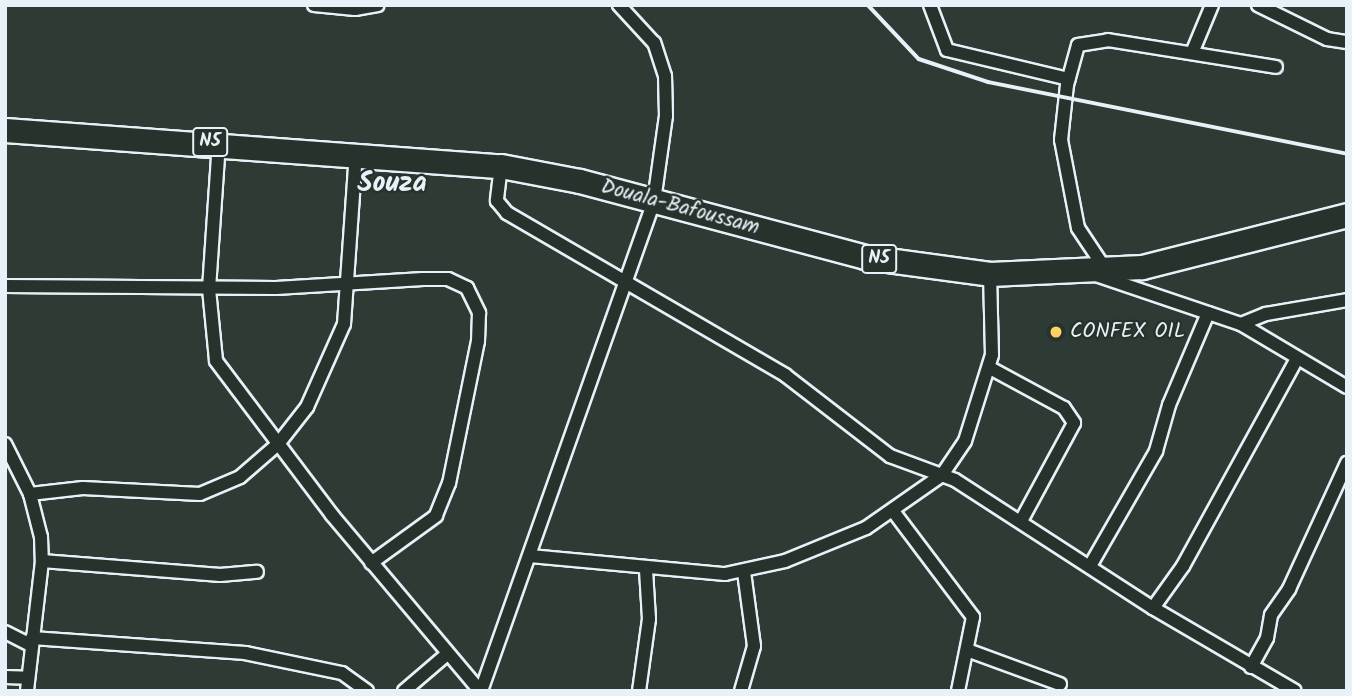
<!DOCTYPE html>
<html>
<head>
<meta charset="utf-8">
<style>
	body { margin:0 }
	#map { position:relative; width:1352px; height:696px; overflow:hidden; background:#2e3b35; font-family:Kalam,sans-serif }
	div>[style] { position:absolute }
	.roads { filter:drop-shadow(2px 0 #e8f1f8) drop-shadow(-2px 0 #e8f1f8) drop-shadow(0 2px #e8f1f8) drop-shadow(0 -2px #e8f1f8) }
	.street>* { height:12px; margin:-6px; padding:0 6px; transform-origin:6px; border-radius:6px; background:#26332d }
	.highway>* { height:23px; margin:-11.5px; padding:0 11.5px; transform-origin:11.5px; border-radius:11.5px; background:#26332d }
	.rail>* { height:3.5px; margin:-1.75px; padding:0 1.75px; transform-origin:1.75px; border-radius:1.75px; background:#e8f1f8 }
	.dots>* { width:19px; height:19px; translate:-50% -50%; box-sizing:border-box; border:4px solid #26332d; border-radius:50% }
	span { translate:-50% -50%; white-space:nowrap; text-align:center; line-height:1.15; -webkit-text-stroke:5px #26332d; paint-order:stroke }
	.shield-label span { padding:2px 5px; background:#26332d; border:2px solid; border-radius:5px; -webkit-text-stroke-width:0 }
	.shield-label { font-size:19px; color:#e8f1f8; font-weight:700 }
	.street-label { font-size:21px; color:#e8f1f8 }
	.poi-label { font-size:21px; color:#e8f1f8 }
	.left { translate:0 -50%; text-align:left }
	.district-label { font-size:28px; color:#e8f1f8; font-weight:700 }
	.frame { position:absolute; inset:0; border:7px solid #e8f1f8; pointer-events:none }
</style>
</head>
<body>
<div id="map">
	<div class="roads">
		<div class="street">
			<i style="left:314px;top:5px;width:41px;rotate:5.6deg"></i>
			<i style="left:355px;top:9px;width:23px;rotate:-10deg"></i>
			<i style="left:930px;top:5px;width:48px;rotate:69.3deg"></i>
			<i style="left:947px;top:50px;width:125px;rotate:13.4deg"></i>
			<i style="left:1258px;top:5px;width:77px;rotate:26.2deg"></i>
			<i style="left:1327px;top:39px;width:20px;rotate:9deg"></i>
			<i style="left:1192px;top:53px;width:52px;rotate:-67.4deg"></i>
			<i style="left:219px;top:142px;width:147px;rotate:93.9deg"></i>
			<i style="left:209px;top:289px;width:72px;rotate:84.4deg"></i>
			<i style="left:216px;top:361px;width:193px;rotate:53deg"></i>
			<i style="left:332px;top:515px;width:230px;rotate:49.9deg"></i>
			<i style="left:501px;top:166px;width:35px;rotate:97deg"></i>
			<i style="left:497px;top:201px;width:16px;rotate:50deg"></i>
			<i style="left:507px;top:213px;width:322px;rotate:30.2deg"></i>
			<i style="left:785px;top:375px;width:133px;rotate:37.6deg"></i>
			<i style="left:890px;top:456px;width:69px;rotate:20.3deg"></i>
			<i style="left:955px;top:480px;width:236px;rotate:32.9deg"></i>
			<i style="left:1153px;top:608px;width:164px;rotate:30.3deg"></i>
			<i style="left:1106px;top:270px;width:50px;rotate:-123.7deg"></i>
			<i style="left:1078px;top:228px;width:90px;rotate:-100.9deg"></i>
			<i style="left:1061px;top:140px;width:55px;rotate:-83.8deg"></i>
			<i style="left:1067px;top:85px;width:41px;rotate:-74.6deg"></i>
			<i style="left:1078px;top:45px;width:30px;rotate:-9deg"></i>
			<i style="left:1108px;top:40px;width:170px;rotate:9.1deg"></i>
			<i style="left:1096px;top:275px;width:153px;rotate:18.7deg"></i>
			<i style="left:1241px;top:324px;width:123px;rotate:30.7deg"></i>
			<i style="left:5px;top:286px;width:271px;rotate:0.4deg"></i>
			<i style="left:276px;top:288px;width:147px;rotate:-3.5deg"></i>
			<i style="left:423px;top:279px;width:25px"></i>
			<i style="left:448px;top:279px;width:21px;rotate:25deg"></i>
			<i style="left:467px;top:288px;width:28px;rotate:64deg"></i>
			<i style="left:479px;top:313px;width:28px;rotate:92deg"></i>
			<i style="left:478px;top:341px;width:145px;rotate:101.5deg"></i>
			<i style="left:449px;top:483px;width:35px;rotate:112deg"></i>
			<i style="left:436px;top:516px;width:80px;rotate:144.1deg"></i>
			<i style="left:1241px;top:324px;width:27px;rotate:-22deg"></i>
			<i style="left:1266px;top:314px;width:82px;rotate:-9.8deg"></i>
			<i style="left:990px;top:368px;width:84px;rotate:28.4deg"></i>
			<i style="left:1064px;top:408px;width:18px;rotate:56deg"></i>
			<i style="left:1074px;top:423px;width:111px;rotate:118.4deg"></i>
			<i style="left:5px;top:444px;width:56px;rotate:63.4deg"></i>
			<i style="left:30px;top:494px;width:44px;rotate:75.7deg"></i>
			<i style="left:41px;top:537px;width:24px;rotate:88deg"></i>
			<i style="left:42px;top:561px;width:131px;rotate:96.6deg"></i>
			<i style="left:30px;top:494px;width:53px;rotate:-6.5deg"></i>
			<i style="left:83px;top:488px;width:117px;rotate:2.9deg"></i>
			<i style="left:200px;top:494px;width:43px;rotate:-23deg"></i>
			<i style="left:240px;top:477px;width:50px;rotate:-41deg"></i>
			<i style="left:278px;top:444px;width:47px;rotate:-51.9deg"></i>
			<i style="left:307px;top:407px;width:91px;rotate:-66deg"></i>
			<i style="left:344px;top:324px;width:172px;rotate:-86deg"></i>
			<i style="left:893px;top:511px;width:133px;rotate:53deg"></i>
			<i style="left:973px;top:617px;width:76px;rotate:101.5deg"></i>
			<i style="left:530px;top:556px;width:196px;rotate:5.3deg"></i>
			<i style="left:725px;top:574px;width:61px;rotate:-12.2deg"></i>
			<i style="left:785px;top:561px;width:87px;rotate:-22.2deg"></i>
			<i style="left:866px;top:528px;width:93px;rotate:-34.9deg"></i>
			<i style="left:942px;top:475px;width:41px;rotate:-55.9deg"></i>
			<i style="left:965px;top:441px;width:90px;rotate:-72.6deg"></i>
			<i style="left:992px;top:355px;width:81px;rotate:-91.4deg"></i>
			<i style="left:42px;top:561px;width:179px;rotate:4.5deg"></i>
			<i style="left:220px;top:575px;width:37px;rotate:-5deg"></i>
			<i style="left:1090px;top:566px;width:133px;rotate:-60.1deg"></i>
			<i style="left:1156px;top:451px;width:48px;rotate:-74.2deg"></i>
			<i style="left:1169px;top:405px;width:100px;rotate:-67deg"></i>
			<i style="left:1153px;top:608px;width:52px;rotate:-54.5deg"></i>
			<i style="left:1183px;top:566px;width:236px;rotate:-61.2deg"></i>
			<i style="left:5px;top:632px;width:29px;rotate:27deg"></i>
			<i style="left:32px;top:638px;width:214px;rotate:4deg"></i>
			<i style="left:245px;top:653px;width:99px;rotate:11.7deg"></i>
			<i style="left:342px;top:673px;width:31px;rotate:36deg"></i>
			<i style="left:967px;top:650px;width:99px;rotate:20.1deg"></i>
			<i style="left:1251px;top:667px;width:33px;rotate:-61deg"></i>
			<i style="left:1267px;top:638px;width:23px;rotate:-80deg"></i>
			<i style="left:1271px;top:615px;width:32px;rotate:-55deg"></i>
			<i style="left:1289px;top:589px;width:139px;rotate:-65.3deg"></i>
			<i style="left:5px;top:677px;width:23px;rotate:2deg"></i>
			<i style="left:404px;top:691px;width:55px;rotate:-40.6deg"></i>
			<i style="left:481px;top:691px;width:520px;rotate:-70.55deg"></i>
			<i style="left:654px;top:201px;width:86px;rotate:-82deg"></i>
			<i style="left:666px;top:116px;width:40px;rotate:-91.4deg"></i>
			<i style="left:665px;top:76px;width:35px;rotate:-108deg"></i>
			<i style="left:654px;top:43px;width:52px;rotate:-132.6deg"></i>
			<i style="left:639px;top:691px;width:73px;rotate:-82.1deg"></i>
			<i style="left:649px;top:619px;width:49px;rotate:-93.5deg"></i>
			<i style="left:741px;top:691px;width:47px;rotate:-73.9deg"></i>
			<i style="left:754px;top:646px;width:75px;rotate:-97.7deg"></i>
		</div>
		<div class="highway">
			<i style="left:5px;top:130px;width:497px;rotate:4.2deg"></i>
			<i style="left:501px;top:166px;width:80px;rotate:10.8deg"></i>
			<i style="left:580px;top:181px;width:295px;rotate:14.9deg"></i>
			<i style="left:865px;top:257px;width:126px;rotate:7.7deg"></i>
			<i style="left:990px;top:274px;width:152px;rotate:-2.6deg"></i>
			<i style="left:1142px;top:267px;width:211px;rotate:-14.2deg"></i>
		</div>
	</div>
	<div class="rail">
		<i style="left:868px;top:5px;width:74px;rotate:46.6deg"></i>
		<i style="left:919px;top:59px;width:73px;rotate:18.4deg"></i>
		<i style="left:988px;top:82px;width:366px;rotate:11.3deg"></i>
	</div>
	<div class="dots">
		<i style="left:1056px;top:332px;background:#ffd166"></i>
	</div>
	<div class="shield-label">
		<span style="left:210px;top:142px">N5</span>
		<span style="left:879px;top:259px">N5</span>
	</div>
	<div class="street-label">
		<span style="left:680px;top:208px;rotate:15deg">Douala-Bafoussam</span>
	</div>
	<div class="poi-label">
		<span class="left" style="left:1070px;top:332px">CONFEX OIL</span>
	</div>
	<div class="district-label">
		<span style="left:392px;top:184px">Souza</span>
	</div>
	<div class="frame"></div>
</div>
</body>
</html>
